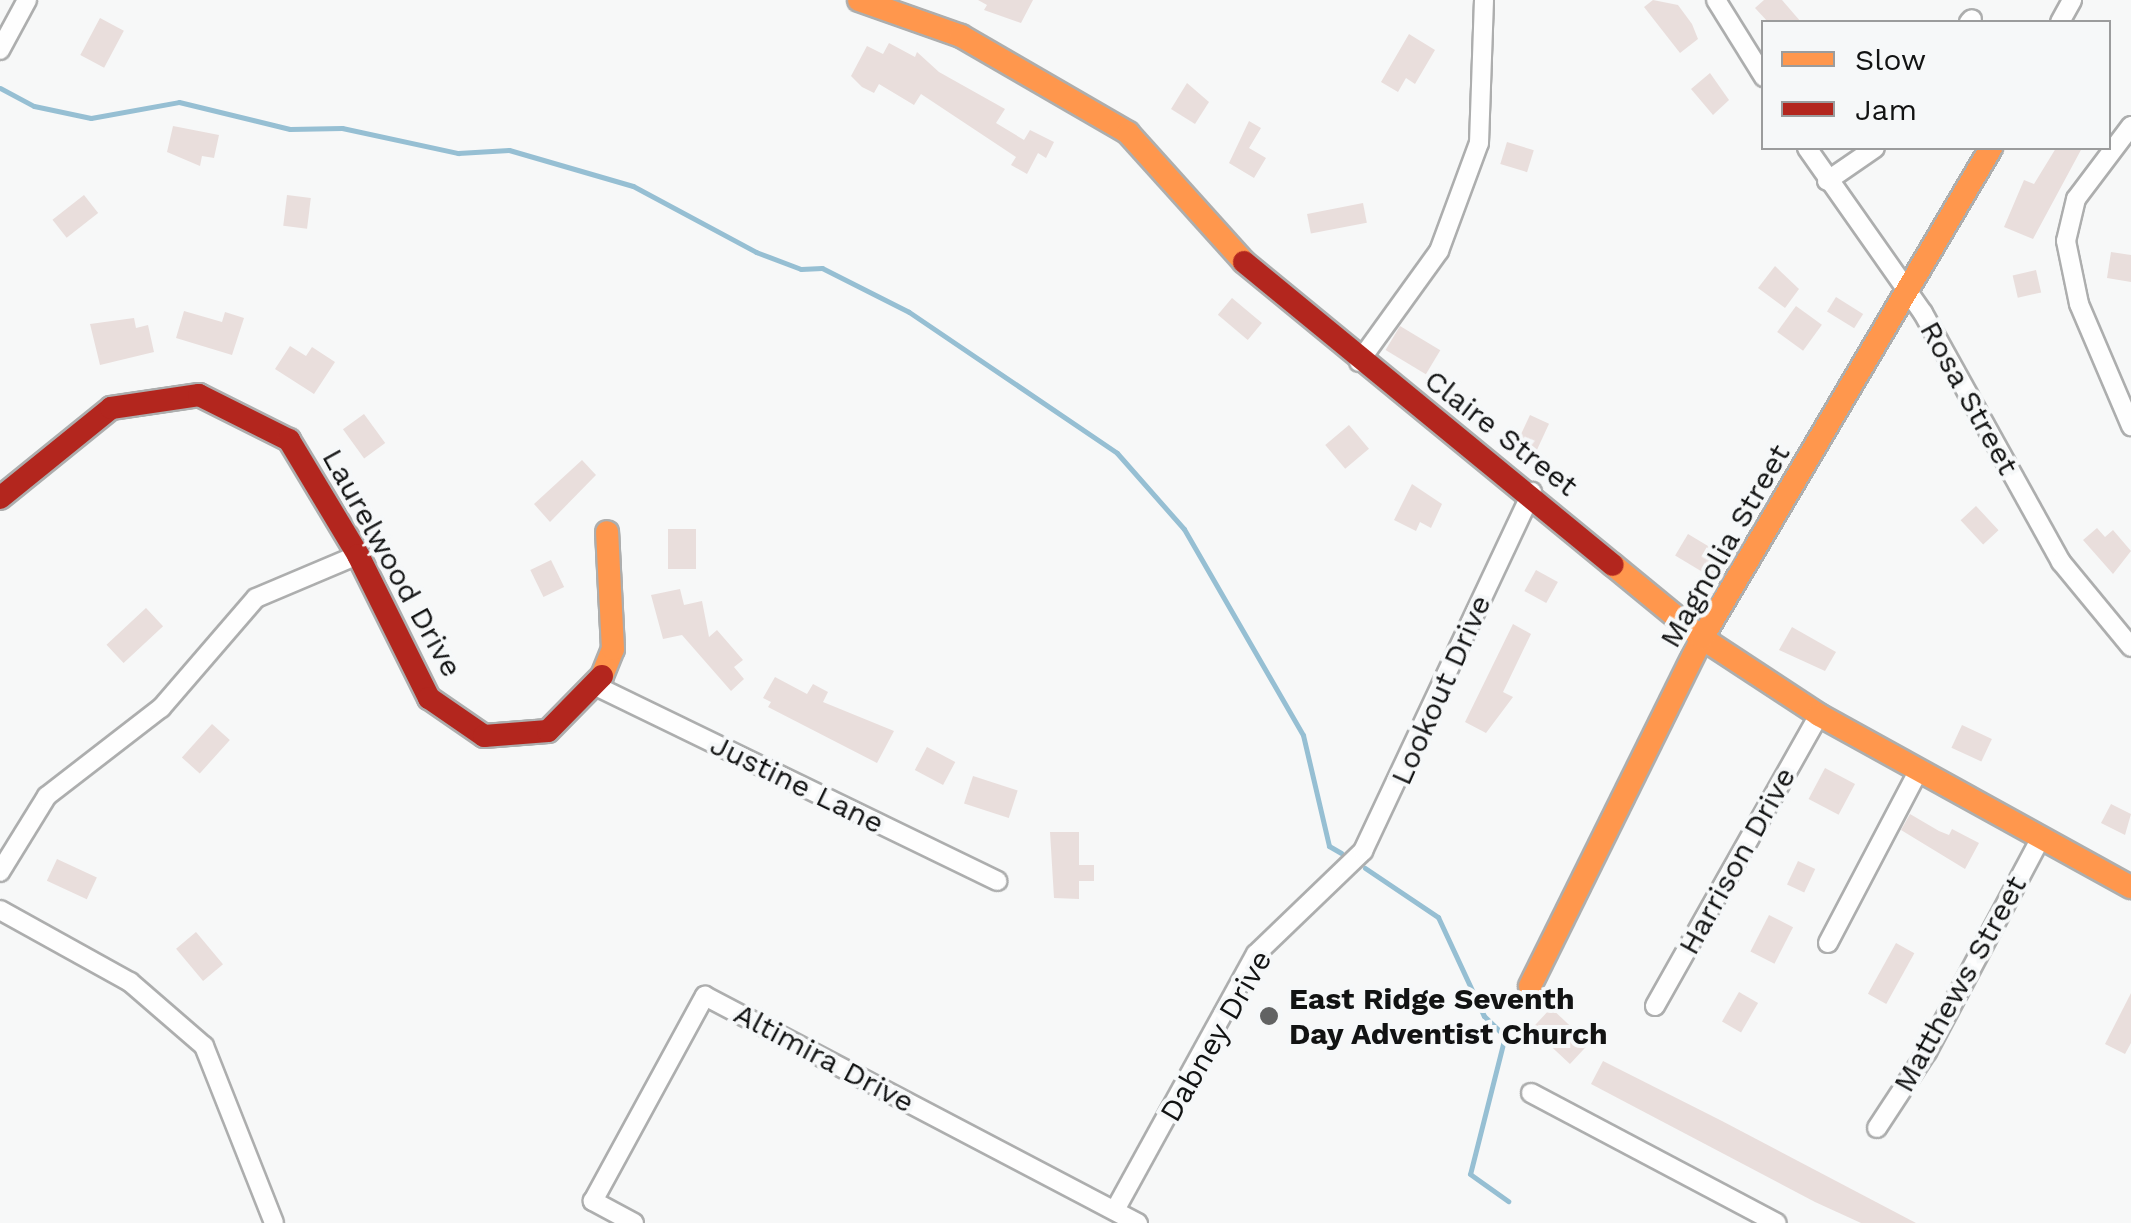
<!DOCTYPE html>
<html>
<head>
<meta charset="utf-8">
<style>
	body { margin:0 }
	#map { position:relative; width:2131px; height:1223px; overflow:hidden; background:#f7f8f8; font-family:"Work Sans",sans-serif }
	div>[style] { position:absolute }
	.stream>* { height:5px; margin:-2.5px; padding:0 2.5px; transform-origin:2.5px; border-radius:2.5px; background:#96bfd3 }
	.building>* { inset:0; background:#e9dedc; transform-origin:0 0 }
	.roads { filter:drop-shadow(2px 0 #adaeae) drop-shadow(-2px 0 #adaeae) drop-shadow(0 2px #adaeae) drop-shadow(0 -2px #adaeae) }
	.street>* { height:18px; margin:-9px; padding:0 9px; transform-origin:9px; border-radius:9px; background:#fefefe }
	.slow>* { height:22px; margin:-11px; padding:0 11px; transform-origin:11px; border-radius:11px; background:#ff974d }
	.jam>* { height:22px; margin:-11px; padding:0 11px; transform-origin:11px; border-radius:11px; background:#b3261e }
	.dots>* { width:28px; height:28px; translate:-50% -50%; box-sizing:border-box; border:5px solid #f6f8f9; border-radius:50% }
	span { translate:-50% -50%; white-space:nowrap; text-align:center; line-height:1.15; -webkit-text-stroke:8px #f6f8f9; paint-order:stroke }
	.street-label { font-size:30px; color:#121313 }
	.poi-label { font-size:30px; color:#121313; font-weight:700 }
	.left { translate:0 -50%; text-align:left }
	.legend { position:absolute; left:1761px; top:20px; width:350px; height:130px; box-sizing:border-box; background:#f6f8f9; border:2px solid #9b9c9d; margin:0; padding:12px 18px; list-style:none; font-size:30px; color:#121313 }
	.legend li { display:flex; align-items:center; gap:20px; height:50px }
	.legend b { width:50px; border:2px solid #9b9c9d }
</style>
</head>
<body>
<div id="map">
	<div class="stream">
		<i style="left:0;top:88px;width:38px;rotate:28deg"></i>
		<i style="left:34px;top:106px;width:58px;rotate:11.9deg"></i>
		<i style="left:91px;top:118px;width:89px;rotate:-10.3deg"></i>
		<i style="left:179px;top:102px;width:114px;rotate:13.7deg"></i>
		<i style="left:290px;top:129px;width:52px;rotate:-1.1deg"></i>
		<i style="left:342px;top:128px;width:119px;rotate:12.2deg"></i>
		<i style="left:458px;top:153px;width:51px;rotate:-3.4deg"></i>
		<i style="left:509px;top:150px;width:129px;rotate:16.2deg"></i>
		<i style="left:633px;top:186px;width:140px;rotate:28.2deg"></i>
		<i style="left:756px;top:252px;width:48px;rotate:20.7deg"></i>
		<i style="left:801px;top:269px;width:21px;rotate:-3deg"></i>
		<i style="left:822px;top:268px;width:97px;rotate:26.8deg"></i>
		<i style="left:909px;top:312px;width:251px;rotate:34.1deg"></i>
		<i style="left:1117px;top:453px;width:101px;rotate:48.6deg"></i>
		<i style="left:1184px;top:529px;width:238px;rotate:60deg"></i>
		<i style="left:1303px;top:735px;width:114px;rotate:76.8deg"></i>
		<i style="left:1329px;top:846px;width:14px;rotate:30deg"></i>
		<i style="left:1365px;top:868px;width:88px;rotate:33.9deg"></i>
		<i style="left:1438px;top:917px;width:109px;rotate:65.1deg"></i>
		<i style="left:1484px;top:1016px;width:29px;rotate:44deg"></i>
		<i style="left:1505px;top:1036px;width:142px;rotate:104.2deg"></i>
		<i style="left:1470px;top:1174px;width:47px;rotate:35.4deg"></i>
	</div>
	<div class="building">
		<i style="clip-path:polygon(978px 0,1033px 0,1021px 23px,984px 10px,987px 5px)"></i>
		<i style="clip-path:polygon(1653px 0,1678px 5px,1692px 24px,1698px 39px,1680px 53px,1644px 7px)"></i>
		<i style="clip-path:polygon(1764px 0,1782px 0,1801px 22px,1768px 22px,1755px 8px)"></i>
		<i style="left:100px;top:18px;width:27px;height:42px;rotate:28deg"></i>
		<i style="clip-path:polygon(1409px 34px,1435px 50px,1415px 84px,1406px 78px,1398px 92px,1381px 82px)"></i>
		<i style="clip-path:polygon(889px 43px,915px 57px,917px 52px,939px 72px,1005px 109px,996px 123px,1024px 140px,1030px 130px,1054px 142px,1046px 158px,1038px 153px,1027px 174px,1011px 165px,1016px 157px,921px 94px,914px 105px,879px 84px,874px 93px,862px 87px,851px 76px,867px 46px,883px 54px)"></i>
		<i style="clip-path:polygon(1710px 73px,1729px 100px,1713px 115px,1691px 89px)"></i>
		<i style="clip-path:polygon(1187px 83px,1209px 102px,1195px 124px,1171px 109px)"></i>
		<i style="clip-path:polygon(1249px 121px,1261px 128px,1249px 148px,1266px 158px,1254px 178px,1229px 163px)"></i>
		<i style="clip-path:polygon(173px 126px,219px 135px,214px 158px,202px 156px,200px 166px,167px 152px)"></i>
		<i style="left:1507px;top:142px;width:28px;height:23px;rotate:17deg"></i>
		<i style="clip-path:polygon(2056px 148px,2082px 148px,2033px 239px,2004px 227px,2024px 180px,2034px 184px)"></i>
		<i style="left:84px;top:195px;width:23px;height:40px;rotate:52deg"></i>
		<i style="left:287px;top:195px;width:24px;height:31px;rotate:7deg"></i>
		<i style="left:1363px;top:203px;width:20px;height:57px;rotate:79deg"></i>
		<i style="clip-path:polygon(2111px 252px,2131px 255px,2131px 282px,2107px 278px)"></i>
		<i style="clip-path:polygon(1775px 266px,1799px 289px,1785px 308px,1758px 288px)"></i>
		<i style="left:2036px;top:270px;width:23px;height:24px;rotate:77deg"></i>
		<i style="left:1836px;top:297px;width:32px;height:17px;rotate:32deg"></i>
		<i style="left:1232px;top:298px;width:39px;height:22px;rotate:40deg"></i>
		<i style="left:1796px;top:306px;width:32px;height:32px;rotate:36deg"></i>
		<i style="clip-path:polygon(184px 311px,222px 322px,225px 312px,244px 318px,232px 355px,176px 338px)"></i>
		<i style="clip-path:polygon(134px 318px,136px 328px,148px 325px,154px 352px,100px 365px,90px 324px)"></i>
		<i style="left:1400px;top:326px;width:47px;height:28px;rotate:31deg"></i>
		<i style="clip-path:polygon(290px 346px,306px 356px,312px 347px,335px 362px,314px 394px,275px 369px)"></i>
		<i style="left:364px;top:414px;width:36px;height:26px;rotate:54deg"></i>
		<i style="left:1530px;top:415px;width:21px;height:29px;rotate:25deg"></i>
		<i style="left:1349px;top:425px;width:31px;height:31px;rotate:50deg"></i>
		<i style="clip-path:polygon(582px 460px,596px 475px,550px 522px,534px 504px)"></i>
		<i style="clip-path:polygon(1412px 484px,1442px 504px,1431px 528px,1420px 522px,1416px 531px,1394px 520px)"></i>
		<i style="left:1976px;top:506px;width:33px;height:21px;rotate:47deg"></i>
		<i style="clip-path:polygon(2097px 528px,2105px 537px,2113px 530px,2131px 551px,2113px 574px,2083px 540px)"></i>
		<i style="left:668px;top:529px;width:28px;height:40px"></i>
		<i style="left:1688px;top:534px;width:49px;height:25px;rotate:31deg"></i>
		<i style="left:551px;top:560px;width:30px;height:23px;rotate:64deg"></i>
		<i style="left:1536px;top:570px;width:25px;height:24px;rotate:29deg"></i>
		<i style="clip-path:polygon(680px 589px,684px 605px,702px 601px,709px 637px,717px 630px,743px 660px,734px 667px,744px 679px,731px 691px,682px 635px,663px 639px,651px 595px)"></i>
		<i style="left:146px;top:608px;width:25px;height:54px;rotate:47deg"></i>
		<i style="clip-path:polygon(1513px 624px,1531px 634px,1503px 692px,1513px 697px,1486px 733px,1465px 722px)"></i>
		<i style="clip-path:polygon(1792px 627px,1836px 652px,1825px 671px,1779px 650px)"></i>
		<i style="clip-path:polygon(775px 677px,807px 694px,813px 684px,828px 692px,823px 702px,894px 731px,877px 763px,768px 707px,771px 702px,763px 698px)"></i>
		<i style="left:212px;top:724px;width:24px;height:45px;rotate:42deg"></i>
		<i style="left:1962px;top:725px;width:33px;height:25px;rotate:25deg"></i>
		<i style="left:927px;top:747px;width:32px;height:26px;rotate:28deg"></i>
		<i style="left:1825px;top:768px;width:34px;height:35px;rotate:28deg"></i>
		<i style="left:973px;top:776px;width:47px;height:29px;rotate:18deg"></i>
		<i style="clip-path:polygon(2111px 804px,2131px 814px,2125px 835px,2101px 823px)"></i>
		<i style="clip-path:polygon(1910px 814px,1939px 831px,1949px 835px,1952px 829px,1979px 843px,1965px 869px,1901px 830px)"></i>
		<i style="clip-path:polygon(1050px 832px,1079px 832px,1079px 865px,1094px 865px,1094px 881px,1079px 881px,1079px 899px,1054px 898px)"></i>
		<i style="left:57px;top:859px;width:44px;height:24px;rotate:25deg"></i>
		<i style="left:1798px;top:861px;width:19px;height:26px;rotate:25deg"></i>
		<i style="left:1769px;top:915px;width:27px;height:41px;rotate:27deg"></i>
		<i style="left:196px;top:932px;width:42px;height:26px;rotate:50deg"></i>
		<i style="left:1896px;top:943px;width:21px;height:58px;rotate:29deg"></i>
		<i style="left:1739px;top:992px;width:22px;height:34px;rotate:30deg"></i>
		<i style="clip-path:polygon(2131px 993px,2131px 1043px,2125px 1054px,2105px 1044px)"></i>
		<i style="left:1551px;top:1008px;width:52px;height:28px;rotate:43deg"></i>
		<i style="clip-path:polygon(1603px 1061px,1722px 1121px,1916px 1223px,1861px 1223px,1815px 1202px,1591px 1084px)"></i>
	</div>
	<div class="roads">
		<div class="street">
			<i style="left:1716px;top:0;width:91px;rotate:58.1deg"></i>
			<i style="left:1969px;top:22px;width:4px;rotate:-45deg"></i>
			<i style="left:2060px;top:22px;width:25px;rotate:-61deg"></i>
			<i style="left:0;top:50px;width:57px;rotate:-61.6deg"></i>
			<i style="left:2131px;top:126px;width:91px;rotate:127deg"></i>
			<i style="left:2076px;top:199px;width:43px;rotate:103.4deg"></i>
			<i style="left:2066px;top:241px;width:64px;rotate:78.3deg"></i>
			<i style="left:2079px;top:304px;width:133px;rotate:66.9deg"></i>
			<i style="left:1807px;top:148px;width:202px;rotate:54.9deg"></i>
			<i style="left:1923px;top:313px;width:285px;rotate:61deg"></i>
			<i style="left:2061px;top:562px;width:110px;rotate:50.5deg"></i>
			<i style="left:1827px;top:181px;width:58px;rotate:-34.5deg"></i>
			<i style="left:1359px;top:362px;width:137px;rotate:-54.2deg"></i>
			<i style="left:1439px;top:251px;width:115px;rotate:-69.7deg"></i>
			<i style="left:1479px;top:143px;width:143px;rotate:-88deg"></i>
			<i style="left:598px;top:687px;width:444px;rotate:25.9deg"></i>
			<i style="left:0;top:872px;width:89px;rotate:-58.3deg"></i>
			<i style="left:47px;top:796px;width:144px;rotate:-37.7deg"></i>
			<i style="left:161px;top:708px;width:145px;rotate:-49.2deg"></i>
			<i style="left:256px;top:598px;width:111px;rotate:-22.9deg"></i>
			<i style="left:0;top:910px;width:149px;rotate:29deg"></i>
			<i style="left:130px;top:982px;width:98px;rotate:40.9deg"></i>
			<i style="left:204px;top:1046px;width:190px;rotate:68.4deg"></i>
			<i style="left:1828px;top:943px;width:195px;rotate:-62.3deg"></i>
			<i style="left:1655px;top:1006px;width:334px;rotate:-60.6deg"></i>
			<i style="left:1531px;top:1093px;width:278px;rotate:27.9deg"></i>
			<i style="left:1877px;top:1128px;width:91px;rotate:-56.7deg"></i>
			<i style="left:1927px;top:1052px;width:242px;rotate:-62deg"></i>
			<i style="left:1115px;top:1210px;width:292px;rotate:-61.2deg"></i>
			<i style="left:1256px;top:954px;width:149px;rotate:-43.9deg"></i>
			<i style="left:1363px;top:851px;width:397px;rotate:-64.8deg"></i>
			<i style="left:634px;top:1223px;width:47px;rotate:-151.8deg"></i>
			<i style="left:593px;top:1201px;width:234px;rotate:-61.4deg"></i>
			<i style="left:705px;top:996px;width:489px;rotate:27.7deg"></i>
		</div>
		<div class="slow">
			<i style="left:859px;top:0;width:108px;rotate:19.4deg"></i>
			<i style="left:961px;top:36px;width:193px;rotate:30.1deg"></i>
			<i style="left:1128px;top:133px;width:173px;rotate:48deg"></i>
			<i style="left:1613px;top:565px;width:115px;rotate:39.4deg"></i>
			<i style="left:1702px;top:638px;width:140px;rotate:33.3deg"></i>
			<i style="left:1819px;top:715px;width:356px;rotate:28.9deg"></i>
			<i style="left:602px;top:676px;width:29px;rotate:-68deg"></i>
			<i style="left:613px;top:649px;width:117px;rotate:-92.9deg"></i>
			<i style="left:1530px;top:986px;width:388px;rotate:-63.7deg"></i>
			<i style="left:1702px;top:638px;width:569px;rotate:-59.47deg"></i>
		</div>
		<div class="jam">
			<i style="left:1244px;top:262px;width:477px;rotate:39.4deg"></i>
			<i style="left:0;top:498px;width:143px;rotate:-39deg"></i>
			<i style="left:111px;top:408px;width:89px;rotate:-8.4deg"></i>
			<i style="left:199px;top:395px;width:101px;rotate:26.6deg"></i>
			<i style="left:289px;top:440px;width:134px;rotate:59deg"></i>
			<i style="left:358px;top:555px;width:160px;rotate:63.6deg"></i>
			<i style="left:429px;top:698px;width:67px;rotate:34.6deg"></i>
			<i style="left:484px;top:736px;width:64px;rotate:-4.5deg"></i>
			<i style="left:548px;top:731px;width:77px;rotate:-45.5deg"></i>
		</div>
	</div>
	<div class="dots">
		<i style="left:1269px;top:1016px;background:#626363"></i>
	</div>
	<div class="street-label">
		<span style="left:1969px;top:398px;rotate:61deg">Rosa Street</span>
		<span style="left:1501px;top:433px;rotate:38deg">Claire Street</span>
		<span style="left:1725px;top:546px;rotate:-60deg">Magnolia Street</span>
		<span style="left:392px;top:563px;rotate:61deg">Laurelwood Drive</span>
		<span style="left:1441px;top:690px;rotate:-66deg">Lookout Drive</span>
		<span style="left:797px;top:784px;rotate:26deg">Justine Lane</span>
		<span style="left:1737px;top:861px;rotate:-61deg">Harrison Drive</span>
		<span style="left:1960px;top:984px;rotate:-61deg">Matthews Street</span>
		<span style="left:1216px;top:1036px;rotate:-60deg">Dabney Drive</span>
		<span style="left:824px;top:1058px;rotate:28deg">Altimira Drive</span>
	</div>
	<div class="poi-label">
		<span class="left" style="left:1289px;top:1016px">East Ridge Seventh<br>Day Adventist Church</span>
	</div>
	<ul class="legend">
	<li><b style="height:12px;background:#ff974d"></b>Slow</li>
	<li><b style="height:12px;background:#b3261e"></b>Jam</li>
	</ul>
</div>
</body>
</html>
